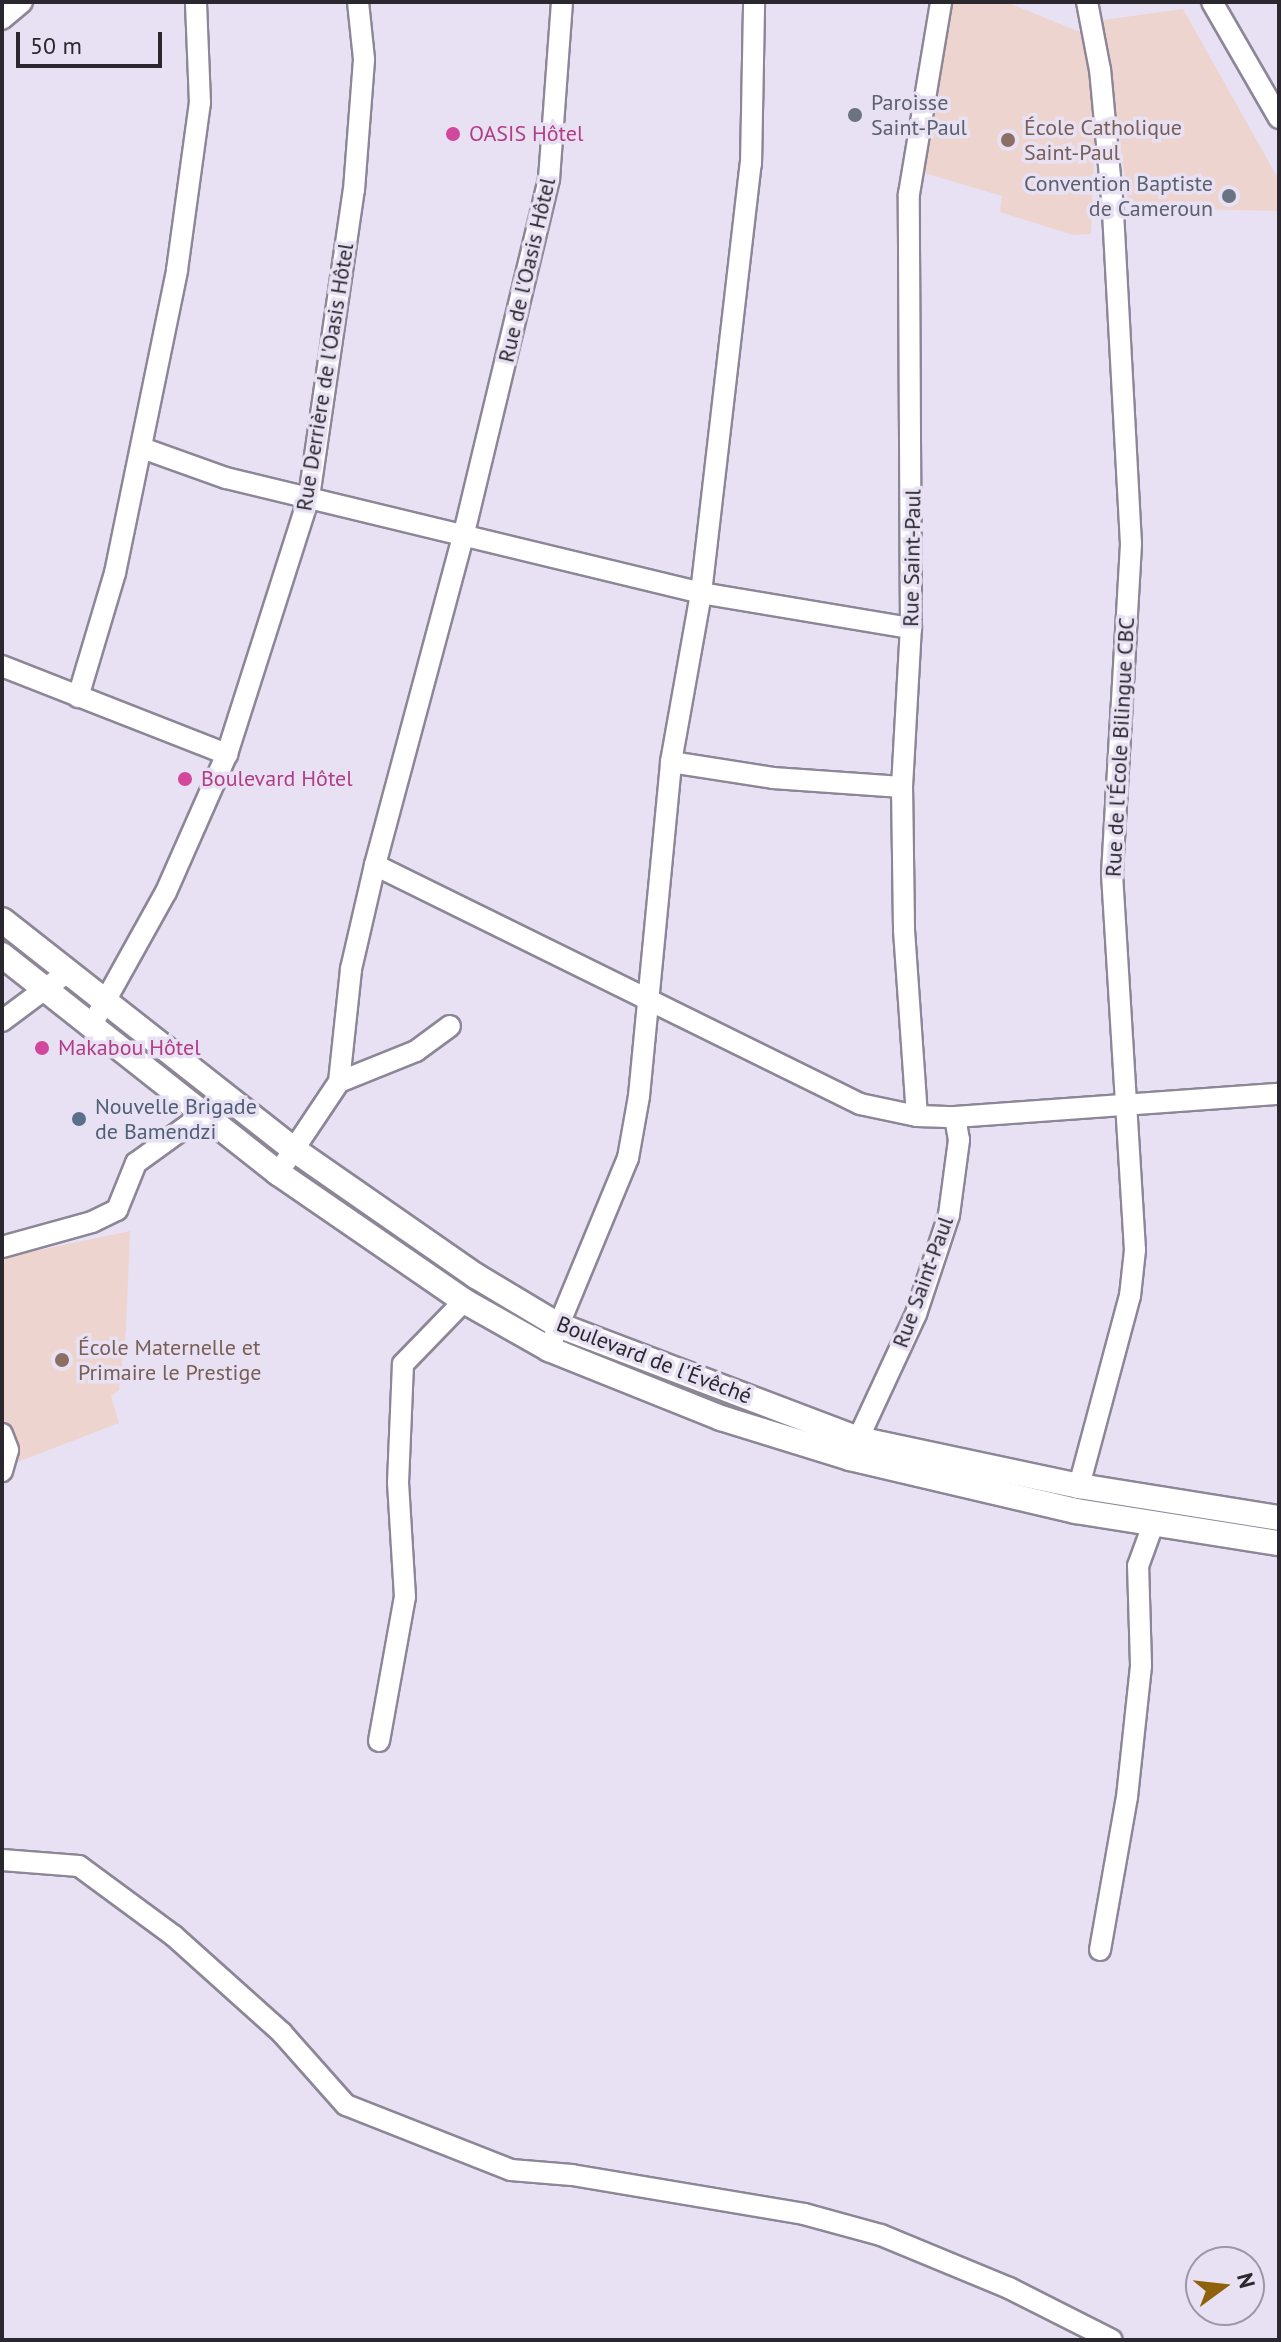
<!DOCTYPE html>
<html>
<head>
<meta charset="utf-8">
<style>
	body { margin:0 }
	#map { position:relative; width:1281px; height:2342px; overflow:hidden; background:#e8e1f3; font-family:"PT Sans",sans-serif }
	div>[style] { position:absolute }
	.education>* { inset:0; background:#eed4cf }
	.roads { filter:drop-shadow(2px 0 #8d8697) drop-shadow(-2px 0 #8d8697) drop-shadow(0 2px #8d8697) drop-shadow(0 -2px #8d8697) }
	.minor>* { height:20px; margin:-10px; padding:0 10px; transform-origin:10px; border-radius:10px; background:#fff }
	.major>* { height:24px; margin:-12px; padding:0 12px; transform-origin:12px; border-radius:12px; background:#fff }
	.dots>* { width:22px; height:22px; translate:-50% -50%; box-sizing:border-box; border:4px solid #e8e1f3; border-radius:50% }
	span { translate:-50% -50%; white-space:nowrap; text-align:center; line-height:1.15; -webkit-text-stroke:7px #e8e1f3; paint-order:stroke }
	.worship-label { font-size:22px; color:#5b616d }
	.left { translate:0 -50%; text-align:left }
	.right { translate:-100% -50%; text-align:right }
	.education-label { font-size:22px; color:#785e54 }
	.hotel-label { font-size:22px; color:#b23c85 }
	.street-label { font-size:22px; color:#2a272e }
	.service-label { font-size:22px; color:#4e5e75 }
	.frame { position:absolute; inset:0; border:4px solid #2a272e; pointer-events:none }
	.north { position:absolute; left:1185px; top:2246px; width:80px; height:80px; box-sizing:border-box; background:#e8e1f3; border:2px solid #9c97a4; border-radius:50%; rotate:75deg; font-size:22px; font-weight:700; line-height:32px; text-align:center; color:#2a272e }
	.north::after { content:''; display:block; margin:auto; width:28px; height:36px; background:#8f610a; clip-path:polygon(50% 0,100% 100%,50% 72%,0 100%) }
	.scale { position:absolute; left:16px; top:32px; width:146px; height:36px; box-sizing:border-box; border:4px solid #2a272e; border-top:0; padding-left:10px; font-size:24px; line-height:28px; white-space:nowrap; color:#2a272e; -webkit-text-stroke:6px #e8e1f3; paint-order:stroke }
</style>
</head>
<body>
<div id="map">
	<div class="education">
		<i style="clip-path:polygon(947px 2px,1006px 2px,1085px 34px,1096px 110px,1091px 234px,1073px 235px,1000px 212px,1002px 196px,914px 170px)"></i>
		<i style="clip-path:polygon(1183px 9px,1279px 180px,1279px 211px,1129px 208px,1103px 20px)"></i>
		<i style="clip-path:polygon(130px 1231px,126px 1330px,119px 1390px,111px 1396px,119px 1423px,15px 1463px,2px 1428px,2px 1258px)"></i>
	</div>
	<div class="roads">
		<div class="minor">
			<i style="left:1212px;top:2px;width:134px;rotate:60deg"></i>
			<i style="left:2px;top:19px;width:26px;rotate:-40deg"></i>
			<i style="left:142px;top:448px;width:89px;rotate:19.7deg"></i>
			<i style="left:226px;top:478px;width:489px;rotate:13.6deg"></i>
			<i style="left:701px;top:593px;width:213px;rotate:9.5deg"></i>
			<i style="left:2px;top:666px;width:242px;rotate:21.4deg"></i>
			<i style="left:78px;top:697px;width:129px;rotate:-73.4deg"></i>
			<i style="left:115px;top:573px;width:309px;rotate:-78.4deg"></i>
			<i style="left:177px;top:270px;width:169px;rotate:-82.2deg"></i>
			<i style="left:200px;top:103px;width:101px;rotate:-92.3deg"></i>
			<i style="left:671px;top:762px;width:103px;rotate:8.9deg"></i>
			<i style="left:773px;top:778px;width:129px;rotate:4deg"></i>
			<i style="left:375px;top:865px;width:541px;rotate:26.23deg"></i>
			<i style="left:860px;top:1104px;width:58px;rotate:11.9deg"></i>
			<i style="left:917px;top:1116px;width:38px;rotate:2deg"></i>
			<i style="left:955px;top:1117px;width:325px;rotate:-4.1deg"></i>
			<i style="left:2px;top:1021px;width:84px;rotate:-36.7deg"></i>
			<i style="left:93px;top:1023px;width:150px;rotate:-60.9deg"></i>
			<i style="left:166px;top:892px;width:151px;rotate:-66.2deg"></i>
			<i style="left:227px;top:754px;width:270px;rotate:-72.3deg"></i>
			<i style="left:309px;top:497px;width:310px;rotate:-81.7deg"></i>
			<i style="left:354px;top:190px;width:131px;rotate:-85.6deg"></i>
			<i style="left:364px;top:59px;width:57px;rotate:-96deg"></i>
			<i style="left:339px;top:1082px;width:83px;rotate:-21.9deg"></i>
			<i style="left:416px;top:1051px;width:42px;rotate:-36.3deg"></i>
			<i style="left:917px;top:1116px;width:188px;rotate:-94deg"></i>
			<i style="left:904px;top:928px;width:141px;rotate:-90.8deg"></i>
			<i style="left:902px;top:787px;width:159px;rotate:-86.8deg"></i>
			<i style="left:911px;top:628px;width:434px;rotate:-90.3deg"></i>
			<i style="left:909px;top:194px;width:195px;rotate:-80.5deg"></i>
			<i style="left:278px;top:1173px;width:110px;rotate:-56.2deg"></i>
			<i style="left:339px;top:1082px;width:114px;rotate:-83.9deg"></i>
			<i style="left:351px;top:969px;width:107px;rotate:-77deg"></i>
			<i style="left:375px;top:865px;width:344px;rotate:-75deg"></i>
			<i style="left:464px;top:533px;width:364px;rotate:-76.5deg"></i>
			<i style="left:549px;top:179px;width:177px;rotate:-85.8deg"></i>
			<i style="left:2px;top:1247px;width:93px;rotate:-15.5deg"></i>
			<i style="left:92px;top:1222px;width:28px;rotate:-26deg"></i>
			<i style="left:117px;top:1210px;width:51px;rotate:-68deg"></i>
			<i style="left:136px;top:1163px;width:82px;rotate:-36deg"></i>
			<i style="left:553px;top:1339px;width:196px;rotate:-67.5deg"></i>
			<i style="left:628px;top:1158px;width:63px;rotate:-79.9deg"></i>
			<i style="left:639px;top:1096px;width:336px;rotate:-84.5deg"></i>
			<i style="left:671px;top:762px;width:172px;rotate:-79.9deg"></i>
			<i style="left:701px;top:593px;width:432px;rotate:-83.4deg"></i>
			<i style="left:751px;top:164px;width:162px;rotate:-88.9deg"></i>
			<i style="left:2px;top:1434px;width:17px;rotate:69deg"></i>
			<i style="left:8px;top:1450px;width:22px;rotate:106deg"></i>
			<i style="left:852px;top:1452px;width:152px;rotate:-65.1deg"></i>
			<i style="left:916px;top:1314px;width:104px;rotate:-71.6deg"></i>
			<i style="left:949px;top:1215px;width:76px;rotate:-82.4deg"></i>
			<i style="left:959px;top:1140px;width:23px;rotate:-100deg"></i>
			<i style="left:1079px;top:1486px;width:197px;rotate:-75deg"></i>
			<i style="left:1130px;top:1296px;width:46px;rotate:-83.8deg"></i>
			<i style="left:1135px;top:1250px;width:377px;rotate:-93.5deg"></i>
			<i style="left:1112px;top:874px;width:331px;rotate:-86.7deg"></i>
			<i style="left:1131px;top:544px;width:335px;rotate:-93.1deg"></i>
			<i style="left:1113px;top:209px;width:140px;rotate:-95.3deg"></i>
			<i style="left:1100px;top:70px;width:69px;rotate:-100.8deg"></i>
			<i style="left:379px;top:1741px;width:146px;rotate:-79.8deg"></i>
			<i style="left:405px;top:1597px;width:114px;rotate:-93.5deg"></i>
			<i style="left:398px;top:1483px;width:119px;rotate:-87.6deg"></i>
			<i style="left:403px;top:1364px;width:88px;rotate:-45.9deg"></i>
			<i style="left:2px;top:1860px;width:77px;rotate:4.5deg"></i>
			<i style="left:79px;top:1866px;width:118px;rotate:36.4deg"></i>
			<i style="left:174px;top:1936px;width:145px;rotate:41.9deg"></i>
			<i style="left:282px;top:2033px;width:96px;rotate:48.4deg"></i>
			<i style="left:346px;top:2105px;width:177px;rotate:21.5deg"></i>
			<i style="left:511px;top:2170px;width:61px;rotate:4.7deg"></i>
			<i style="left:572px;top:2175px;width:235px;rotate:9.5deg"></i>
			<i style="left:804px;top:2214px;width:80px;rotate:15.3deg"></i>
			<i style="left:881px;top:2235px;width:139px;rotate:22.5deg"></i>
			<i style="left:1009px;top:2288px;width:115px;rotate:26.8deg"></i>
			<i style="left:1100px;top:1950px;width:155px;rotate:-80deg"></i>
			<i style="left:1127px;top:1797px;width:133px;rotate:-83.9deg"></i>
			<i style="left:1141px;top:1665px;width:99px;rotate:-91.7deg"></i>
			<i style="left:1138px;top:1566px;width:47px;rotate:-70deg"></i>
		</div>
		<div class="major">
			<i style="left:2px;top:920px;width:374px;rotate:38.2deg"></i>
			<i style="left:296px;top:1151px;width:219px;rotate:34.8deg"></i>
			<i style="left:476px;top:1276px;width:96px;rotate:30.9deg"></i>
			<i style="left:558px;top:1325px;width:321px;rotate:20.8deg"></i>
			<i style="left:858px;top:1439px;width:226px;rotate:12deg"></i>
			<i style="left:1079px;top:1486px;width:203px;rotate:9.1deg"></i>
			<i style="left:2px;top:955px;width:352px;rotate:38.3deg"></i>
			<i style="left:278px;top:1173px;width:226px;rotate:34.5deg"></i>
			<i style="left:464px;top:1301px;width:98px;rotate:29.5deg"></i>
			<i style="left:549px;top:1349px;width:185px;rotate:21.9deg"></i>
			<i style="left:721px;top:1418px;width:135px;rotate:17.2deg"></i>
			<i style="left:850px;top:1458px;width:232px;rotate:13.2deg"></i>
			<i style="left:1076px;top:1511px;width:206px;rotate:9deg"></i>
		</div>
	</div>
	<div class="dots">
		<i style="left:855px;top:115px;background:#6b7280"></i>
		<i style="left:453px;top:134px;background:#d1479c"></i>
		<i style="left:1008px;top:140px;background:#8d6e63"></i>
		<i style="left:1229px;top:196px;background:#6b7280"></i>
		<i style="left:185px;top:779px;background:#d1479c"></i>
		<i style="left:42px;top:1048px;background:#d1479c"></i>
		<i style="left:79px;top:1119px;background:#5c6f8a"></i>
		<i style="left:62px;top:1360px;background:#8d6e63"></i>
	</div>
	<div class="worship-label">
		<span class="left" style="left:871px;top:115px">Paroisse<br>Saint-Paul</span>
		<span class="right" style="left:1213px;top:196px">Convention Baptiste<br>de Cameroun</span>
	</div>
	<div class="education-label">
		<span class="left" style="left:1024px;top:140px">École Catholique<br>Saint-Paul</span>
		<span class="left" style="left:78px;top:1360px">École Maternelle et<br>Primaire le Prestige</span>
	</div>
	<div class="hotel-label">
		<span class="left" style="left:469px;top:134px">OASIS Hôtel</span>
		<span class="left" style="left:201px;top:779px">Boulevard Hôtel</span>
		<span class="left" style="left:58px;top:1048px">Makabou Hôtel</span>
	</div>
	<div class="street-label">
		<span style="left:527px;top:270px;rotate:-77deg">Rue de l'Oasis Hôtel</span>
		<span style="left:325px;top:377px;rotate:-81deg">Rue Derrière de l'Oasis Hôtel</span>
		<span style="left:912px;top:558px;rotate:-89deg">Rue Saint-Paul</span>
		<span style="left:1120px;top:747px;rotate:-87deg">Rue de l'École Bilingue CBC</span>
		<span style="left:923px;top:1282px;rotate:-70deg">Rue Saint-Paul</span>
		<span style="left:654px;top:1360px;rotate:21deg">Boulevard de l'Évêché</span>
	</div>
	<div class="service-label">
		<span class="left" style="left:95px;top:1119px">Nouvelle Brigade<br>de Bamendzi</span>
	</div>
	<div class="frame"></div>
	<div class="north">N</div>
	<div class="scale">50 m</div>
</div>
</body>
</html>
